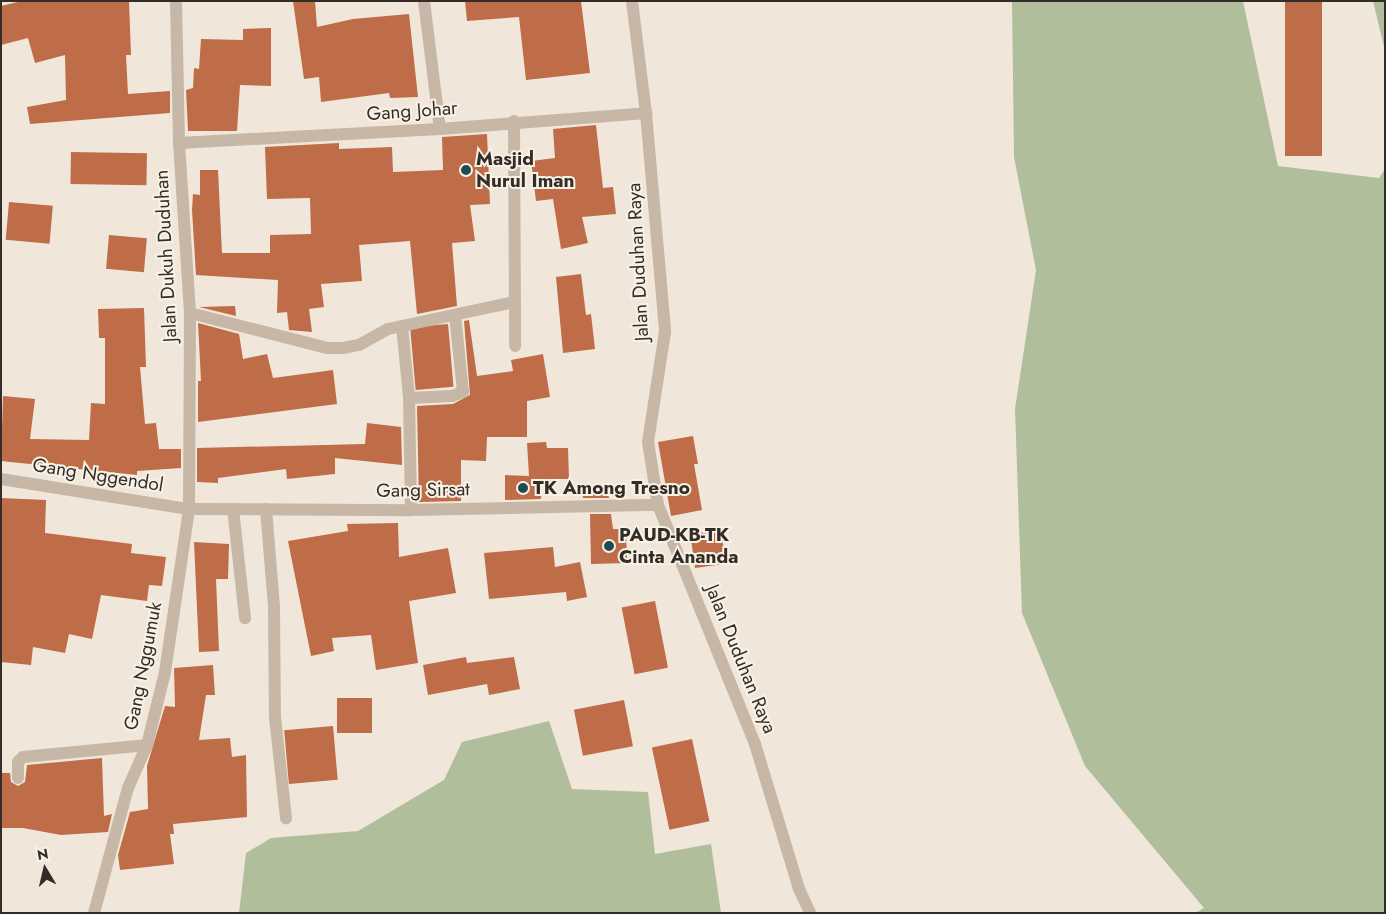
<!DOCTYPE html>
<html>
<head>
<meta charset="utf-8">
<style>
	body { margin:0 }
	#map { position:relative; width:1386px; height:914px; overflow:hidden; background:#f0e7da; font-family:Jost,sans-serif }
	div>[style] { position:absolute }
	.green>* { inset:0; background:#b0be9b }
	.building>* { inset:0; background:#bf6c48; transform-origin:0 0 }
	.minor>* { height:12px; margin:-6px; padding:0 6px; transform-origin:6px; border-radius:6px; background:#c7b7a6 }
	.dots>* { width:14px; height:14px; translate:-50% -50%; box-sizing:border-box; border:2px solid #f8f1e5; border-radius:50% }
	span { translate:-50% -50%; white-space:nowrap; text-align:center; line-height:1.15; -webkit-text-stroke:4px #f8f1e5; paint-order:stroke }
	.street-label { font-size:19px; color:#342c27 }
	.poi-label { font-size:19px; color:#342c27; font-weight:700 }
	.left { translate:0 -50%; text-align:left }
	.frame { position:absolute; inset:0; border:2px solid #342c27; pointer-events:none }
	.north { position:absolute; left:20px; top:844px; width:50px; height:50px; -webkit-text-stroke:4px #f8f1e5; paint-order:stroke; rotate:351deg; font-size:14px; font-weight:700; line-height:20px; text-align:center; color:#342c27 }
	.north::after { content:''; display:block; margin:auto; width:18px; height:22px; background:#342c27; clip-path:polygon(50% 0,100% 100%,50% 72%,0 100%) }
</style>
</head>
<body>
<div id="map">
	<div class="green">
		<i style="clip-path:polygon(1012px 1px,1243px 1px,1278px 166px,1379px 178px,1385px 169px,1385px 913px,1195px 913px,1204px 908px,1085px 766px,1022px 613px,1015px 409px,1036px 270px,1014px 157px)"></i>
		<i style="clip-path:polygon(1373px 1px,1385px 1px,1385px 51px)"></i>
		<i style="clip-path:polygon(549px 721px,572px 789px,648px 792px,655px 854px,711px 844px,721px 913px,239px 913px,246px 853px,271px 838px,358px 831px,444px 780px,462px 742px)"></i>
	</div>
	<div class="building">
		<i style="clip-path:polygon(22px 1px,129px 1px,131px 55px,126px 55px,128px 94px,170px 91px,170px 113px,30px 124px,27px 107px,66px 100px,65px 55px,35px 63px,28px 38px,1px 45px,1px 6px)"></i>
		<i style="clip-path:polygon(293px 1px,315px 1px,317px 27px,353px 19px,409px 14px,418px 97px,390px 98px,389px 93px,321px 102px,319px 77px,304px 79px)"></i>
		<i style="clip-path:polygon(465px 1px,581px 1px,590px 73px,526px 80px,519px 17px,467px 21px)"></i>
		<i style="left:1285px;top:1px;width:37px;height:155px"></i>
		<i style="clip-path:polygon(271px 28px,271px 86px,240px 85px,237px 131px,188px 131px,186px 90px,193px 88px,194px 68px,199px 69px,201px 39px,243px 40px,243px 29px)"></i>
		<i style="clip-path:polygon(596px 125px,603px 188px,613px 187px,616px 214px,582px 217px,588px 243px,561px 249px,553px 199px,536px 201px,531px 161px,555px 158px,553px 129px)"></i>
		<i style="clip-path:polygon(487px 134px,490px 204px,470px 205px,475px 241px,452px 243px,457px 306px,417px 314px,410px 241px,359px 245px,362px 281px,321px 284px,324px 307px,309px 309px,312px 332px,289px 330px,287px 312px,277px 313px,278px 280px,196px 275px,192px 210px,193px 194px,200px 195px,200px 170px,218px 170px,222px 253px,270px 253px,270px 235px,311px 234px,310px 198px,267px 199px,265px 147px,339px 143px,339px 149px,392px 147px,393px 172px,443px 170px,442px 137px)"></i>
		<i style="left:71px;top:152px;width:76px;height:32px;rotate:1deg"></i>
		<i style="left:9px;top:202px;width:44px;height:38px;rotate:5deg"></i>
		<i style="left:109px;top:235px;width:38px;height:34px;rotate:5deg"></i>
		<i style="clip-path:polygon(581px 274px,586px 315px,591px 314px,595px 349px,563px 353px,556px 277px)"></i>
		<i style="clip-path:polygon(235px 306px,236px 316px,199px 307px)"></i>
		<i style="clip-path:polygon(144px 308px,146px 367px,140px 367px,145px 424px,156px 423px,159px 449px,181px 449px,181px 468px,137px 471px,137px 475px,1px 461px,3px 396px,35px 399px,30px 439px,89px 440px,91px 403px,105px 404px,105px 338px,99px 338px,98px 309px)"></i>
		<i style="clip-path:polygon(469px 320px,477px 376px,513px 371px,511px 360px,543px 354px,550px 397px,527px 401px,527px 437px,487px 437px,486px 461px,461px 460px,461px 501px,419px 502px,417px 406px,453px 404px,470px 395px,464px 321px)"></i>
		<i style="clip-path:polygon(198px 323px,239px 334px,243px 359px,267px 354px,273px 378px,333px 370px,337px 404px,198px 422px,198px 381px,201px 381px)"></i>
		<i style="left:448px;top:324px;width:63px;height:38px;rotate:85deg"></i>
		<i style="clip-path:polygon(367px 423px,401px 427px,402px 465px,335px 458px,335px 474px,287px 479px,286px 469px,218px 478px,218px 483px,197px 482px,197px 448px,365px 444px)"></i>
		<i style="clip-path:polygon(693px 436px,698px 464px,694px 464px,702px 510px,671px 516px,658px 442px)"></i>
		<i style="clip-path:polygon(546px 442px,547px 448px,568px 448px,569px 479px,542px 479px,541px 499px,505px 500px,505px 475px,529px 476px,527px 443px)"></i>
		<i style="clip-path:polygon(607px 484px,609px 498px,583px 498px,582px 487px)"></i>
		<i style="clip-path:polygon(1px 498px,46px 500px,45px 533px,132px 544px,131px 553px,166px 557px,162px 586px,149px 585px,147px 601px,101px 595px,92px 639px,69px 634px,65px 653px,33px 647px,31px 665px,1px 662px)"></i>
		<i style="clip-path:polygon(590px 514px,611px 514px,613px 529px,626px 529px,627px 563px,591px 564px)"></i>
		<i style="clip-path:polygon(398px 523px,399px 557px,448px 548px,456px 593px,409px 601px,418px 663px,376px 670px,371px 635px,332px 638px,334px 651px,311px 656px,288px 541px,348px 531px,347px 524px)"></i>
		<i style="left:721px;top:530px;width:34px;height:31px;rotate:82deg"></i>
		<i style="clip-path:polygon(194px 542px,229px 544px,228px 579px,216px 579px,219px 651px,199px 652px)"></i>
		<i style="clip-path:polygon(553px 547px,555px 567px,580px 562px,587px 597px,567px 601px,566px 592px,489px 599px,484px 553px)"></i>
		<i style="left:655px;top:601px;width:68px;height:34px;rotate:79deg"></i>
		<i style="clip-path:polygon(466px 657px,467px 663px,514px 657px,520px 689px,489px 695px,487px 684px,428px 695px,423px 665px)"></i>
		<i style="clip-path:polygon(213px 665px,215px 695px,206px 695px,199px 740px,230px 738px,232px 757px,246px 755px,247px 817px,173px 824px,174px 834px,170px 834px,174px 864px,120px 870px,118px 855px,130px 812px,148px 809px,147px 766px,165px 706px,175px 707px,174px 668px)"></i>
		<i style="left:337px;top:698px;width:35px;height:35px"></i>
		<i style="left:624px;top:700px;width:47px;height:51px;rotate:79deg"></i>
		<i style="left:333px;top:726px;width:54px;height:49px;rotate:85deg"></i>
		<i style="left:692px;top:739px;width:84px;height:41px;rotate:78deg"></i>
		<i style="clip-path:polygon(102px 758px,104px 816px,112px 814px,108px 832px,61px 835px,23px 828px,1px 828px,1px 773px,10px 773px,11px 782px,18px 786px,25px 782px,27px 765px)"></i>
	</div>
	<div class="minor">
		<i style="left:424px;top:1px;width:129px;rotate:82.9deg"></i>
		<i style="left:632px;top:1px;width:113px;rotate:82.9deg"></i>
		<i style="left:646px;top:113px;width:220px;rotate:85deg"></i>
		<i style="left:665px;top:332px;width:111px;rotate:98.8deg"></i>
		<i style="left:648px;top:442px;width:64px;rotate:81deg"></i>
		<i style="left:658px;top:505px;width:258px;rotate:67.9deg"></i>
		<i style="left:755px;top:744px;width:152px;rotate:73.1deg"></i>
		<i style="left:799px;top:889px;width:26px;rotate:65deg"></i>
		<i style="left:514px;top:121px;width:225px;rotate:89.7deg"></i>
		<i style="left:179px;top:143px;width:261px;rotate:-3.1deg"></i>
		<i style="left:440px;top:129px;width:207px;rotate:-4.4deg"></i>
		<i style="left:190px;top:313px;width:141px;rotate:14.3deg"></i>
		<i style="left:327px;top:348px;width:16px"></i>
		<i style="left:343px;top:348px;width:16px;rotate:-11deg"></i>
		<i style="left:359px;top:345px;width:33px;rotate:-29deg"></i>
		<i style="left:388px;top:329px;width:129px;rotate:-12.1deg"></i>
		<i style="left:402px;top:326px;width:72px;rotate:84.4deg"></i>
		<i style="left:1px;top:479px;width:190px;rotate:9.1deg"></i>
		<i style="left:189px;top:509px;width:222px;rotate:0.3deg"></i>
		<i style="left:411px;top:510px;width:247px;rotate:-1.2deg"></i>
		<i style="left:233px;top:509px;width:110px;rotate:83.7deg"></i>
		<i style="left:266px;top:509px;width:98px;rotate:85.3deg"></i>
		<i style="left:274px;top:607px;width:110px;rotate:89.5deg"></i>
		<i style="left:275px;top:717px;width:102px;rotate:83.8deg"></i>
		<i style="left:411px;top:510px;width:112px;rotate:-91deg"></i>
		<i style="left:409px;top:398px;width:43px;rotate:-2.7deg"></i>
		<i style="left:452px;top:396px;width:12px;rotate:-20deg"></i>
		<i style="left:463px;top:392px;width:77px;rotate:-95.9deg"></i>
		<i style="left:18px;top:778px;width:16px;rotate:-90deg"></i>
		<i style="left:18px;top:762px;width:7px;rotate:-45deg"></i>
		<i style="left:23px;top:757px;width:125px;rotate:-5.5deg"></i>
		<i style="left:94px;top:913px;width:130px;rotate:-74.8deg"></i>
		<i style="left:128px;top:788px;width:47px;rotate:-66.2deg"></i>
		<i style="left:147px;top:745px;width:75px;rotate:-76.1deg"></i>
		<i style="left:165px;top:672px;width:165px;rotate:-81.6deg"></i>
		<i style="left:189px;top:509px;width:196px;rotate:-89.7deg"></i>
		<i style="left:190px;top:313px;width:170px;rotate:-93.7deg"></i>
		<i style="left:179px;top:143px;width:142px;rotate:-91.2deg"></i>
	</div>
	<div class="dots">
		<i style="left:466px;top:170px;background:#1f4c53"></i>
		<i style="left:523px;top:488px;background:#1f4c53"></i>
		<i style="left:609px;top:546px;background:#1f4c53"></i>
	</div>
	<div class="street-label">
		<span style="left:412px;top:111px;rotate:-4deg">Gang Johar</span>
		<span style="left:166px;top:256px;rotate:-93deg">Jalan Dukuh Duduhan</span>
		<span style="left:638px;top:262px;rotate:-93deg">Jalan Duduhan Raya</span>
		<span style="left:98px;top:475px;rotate:9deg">Gang Nggendol</span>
		<span style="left:423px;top:490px;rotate:-1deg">Gang Sirsat</span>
		<span style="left:741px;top:659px;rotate:68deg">Jalan Duduhan Raya</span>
		<span style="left:143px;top:666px;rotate:-79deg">Gang Nggumuk</span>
	</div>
	<div class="poi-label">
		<span class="left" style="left:476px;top:170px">Masjid<br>Nurul Iman</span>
		<span class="left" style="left:533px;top:488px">TK Among Tresno</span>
		<span class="left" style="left:619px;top:546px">PAUD-KB-TK<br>Cinta Ananda</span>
	</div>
	<div class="frame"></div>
	<div class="north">N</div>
</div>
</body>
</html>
